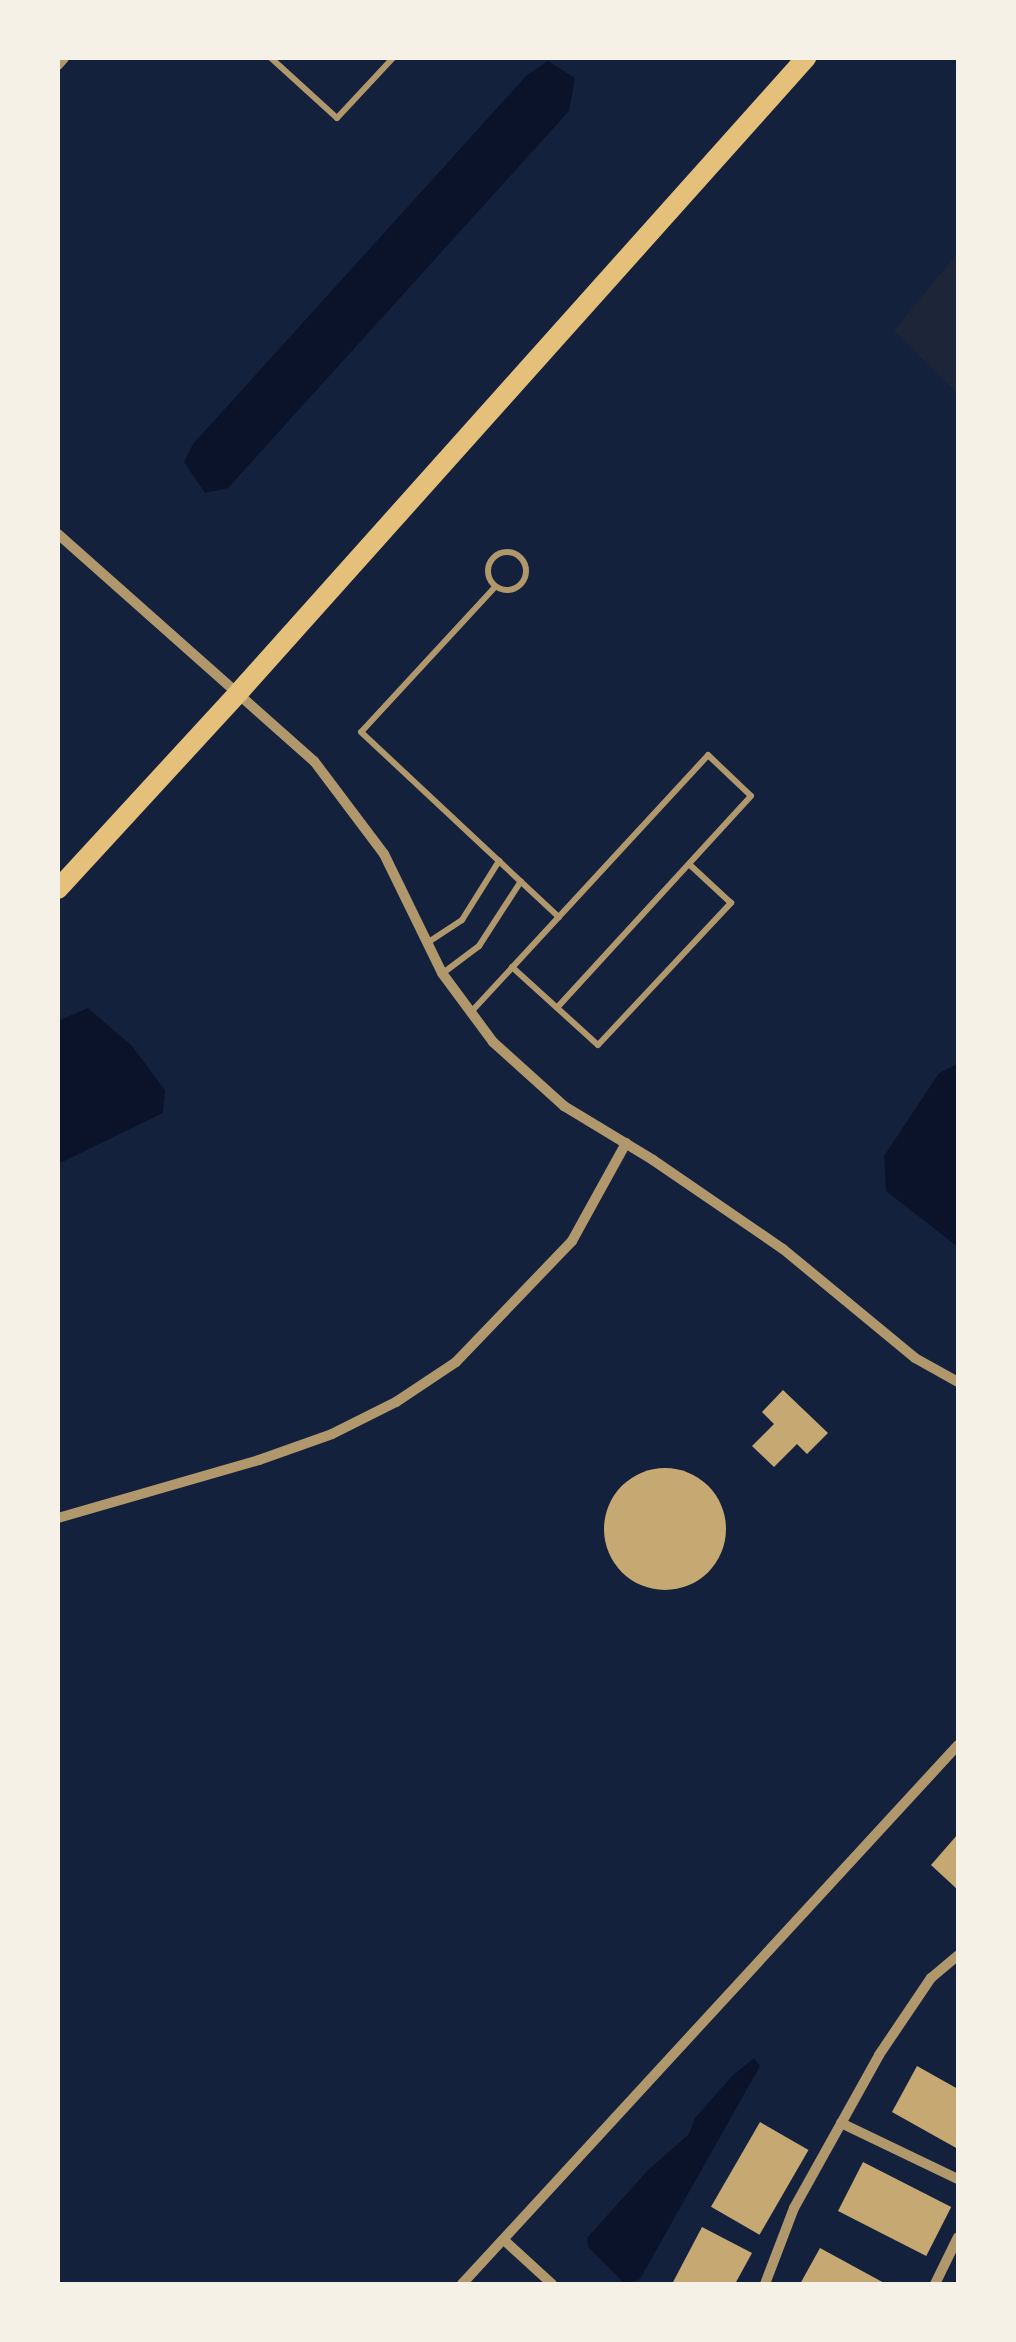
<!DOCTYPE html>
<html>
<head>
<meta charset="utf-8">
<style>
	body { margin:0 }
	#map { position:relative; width:1016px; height:2342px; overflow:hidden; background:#14213d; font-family:"Fira Sans",sans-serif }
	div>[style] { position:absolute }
	.green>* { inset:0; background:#1d2539 }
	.water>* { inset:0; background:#0b132b }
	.building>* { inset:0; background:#c6a872; transform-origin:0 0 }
	.round { border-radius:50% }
	.service>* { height:6px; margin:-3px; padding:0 3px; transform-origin:3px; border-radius:3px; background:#b1986c }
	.service>.ring { margin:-3px; padding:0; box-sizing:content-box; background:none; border:6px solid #b1986c; border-radius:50% }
	.minor>* { height:10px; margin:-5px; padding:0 5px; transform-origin:5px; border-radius:5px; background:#b1986c }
	.primary>* { height:20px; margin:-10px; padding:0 10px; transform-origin:10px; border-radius:10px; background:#e5c07b }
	span { translate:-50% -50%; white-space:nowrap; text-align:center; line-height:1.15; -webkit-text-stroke:10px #f6f1e7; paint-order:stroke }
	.frame { position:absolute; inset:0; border:60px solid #f6f1e7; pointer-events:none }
</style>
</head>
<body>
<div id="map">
	<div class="green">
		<i style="clip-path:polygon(958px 252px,958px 394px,894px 331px)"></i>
	</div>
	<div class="water">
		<i style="clip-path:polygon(548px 61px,575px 78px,569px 111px,228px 488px,205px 493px,184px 462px,193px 444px,527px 75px)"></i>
		<i style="clip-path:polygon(88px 1008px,132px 1046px,165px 1090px,163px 1113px,58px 1164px,58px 1021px)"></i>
		<i style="clip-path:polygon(958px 1064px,958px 1247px,886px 1191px,884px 1156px,939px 1073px)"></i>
		<i style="clip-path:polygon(754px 2058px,760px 2066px,640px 2279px,625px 2284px,588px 2247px,587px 2238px,648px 2170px,689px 2134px,695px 2118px,732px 2076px)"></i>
	</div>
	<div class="building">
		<i style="clip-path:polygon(783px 1390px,828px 1433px,807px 1454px,797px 1444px,774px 1467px,752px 1446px,774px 1424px,762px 1412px)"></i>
		<i class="round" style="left:604px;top:1468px;width:122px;height:122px"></i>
		<i style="clip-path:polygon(958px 1834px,958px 1890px,931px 1865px)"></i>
		<i style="clip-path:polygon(917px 2066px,958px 2089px,958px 2149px,892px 2112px)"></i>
		<i style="left:760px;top:2122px;width:56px;height:98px;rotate:30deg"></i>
		<i style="left:863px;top:2162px;width:99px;height:55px;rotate:27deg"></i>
		<i style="clip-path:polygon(702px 2227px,752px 2253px,735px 2284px,672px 2284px)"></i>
		<i style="clip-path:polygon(820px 2248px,886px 2284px,800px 2284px)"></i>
	</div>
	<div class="service">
		<i style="left:271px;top:58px;width:89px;rotate:42.3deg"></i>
		<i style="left:337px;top:118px;width:82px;rotate:-47deg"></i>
		<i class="ring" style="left:488px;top:552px;width:32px;height:32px"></i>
		<i style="left:495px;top:587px;width:197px;rotate:132.7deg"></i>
		<i style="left:361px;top:732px;width:271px;rotate:43.1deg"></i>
		<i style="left:427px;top:943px;width:42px;rotate:-33.3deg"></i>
		<i style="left:462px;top:920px;width:70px;rotate:-57.9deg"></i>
		<i style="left:512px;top:967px;width:116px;rotate:42.2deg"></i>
		<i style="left:598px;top:1045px;width:195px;rotate:-46.9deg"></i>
		<i style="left:731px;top:903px;width:57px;rotate:-137.1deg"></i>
		<i style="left:443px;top:973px;width:45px;rotate:-36.9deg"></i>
		<i style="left:479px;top:946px;width:77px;rotate:-57.1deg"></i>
		<i style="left:472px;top:1011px;width:348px;rotate:-47.3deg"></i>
		<i style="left:708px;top:755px;width:59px;rotate:43.6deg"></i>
		<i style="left:751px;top:796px;width:287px;rotate:132.5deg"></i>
	</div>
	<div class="minor">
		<i style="left:58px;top:65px;width:9px;rotate:-49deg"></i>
		<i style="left:58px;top:534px;width:342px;rotate:41.6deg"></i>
		<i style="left:314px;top:761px;width:116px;rotate:53deg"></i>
		<i style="left:384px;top:854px;width:132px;rotate:64deg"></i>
		<i style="left:442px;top:973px;width:86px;rotate:53.5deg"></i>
		<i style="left:493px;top:1042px;width:96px;rotate:42deg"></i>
		<i style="left:564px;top:1106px;width:104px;rotate:31.2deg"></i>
		<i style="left:653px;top:1160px;width:158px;rotate:34.4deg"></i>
		<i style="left:783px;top:1249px;width:171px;rotate:39.5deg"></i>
		<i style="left:915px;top:1358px;width:49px;rotate:29.2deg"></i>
		<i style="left:58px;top:1518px;width:209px;rotate:-16.1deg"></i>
		<i style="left:259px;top:1460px;width:77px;rotate:-19.6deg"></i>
		<i style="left:332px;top:1434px;width:72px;rotate:-26.6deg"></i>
		<i style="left:396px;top:1402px;width:72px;rotate:-33.7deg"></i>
		<i style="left:456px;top:1362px;width:168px;rotate:-46.2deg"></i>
		<i style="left:572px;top:1241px;width:112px;rotate:-61.1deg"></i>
		<i style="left:841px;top:2123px;width:130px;rotate:25.6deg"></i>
		<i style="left:504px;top:2240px;width:65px;rotate:42.5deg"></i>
		<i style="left:462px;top:2284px;width:732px;rotate:-47.38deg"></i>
		<i style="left:765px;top:2284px;width:81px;rotate:-69.1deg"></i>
		<i style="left:794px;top:2208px;width:175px;rotate:-60.9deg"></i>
		<i style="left:879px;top:2055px;width:93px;rotate:-56deg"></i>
		<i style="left:931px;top:1978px;width:35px;rotate:-40deg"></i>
		<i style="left:935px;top:2284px;width:52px;rotate:-63.9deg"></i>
	</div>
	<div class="primary">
		<i style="left:58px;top:889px;width:268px;rotate:-47.4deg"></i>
		<i style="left:239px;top:692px;width:851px;rotate:-48.19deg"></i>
	</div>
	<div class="frame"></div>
</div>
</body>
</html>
